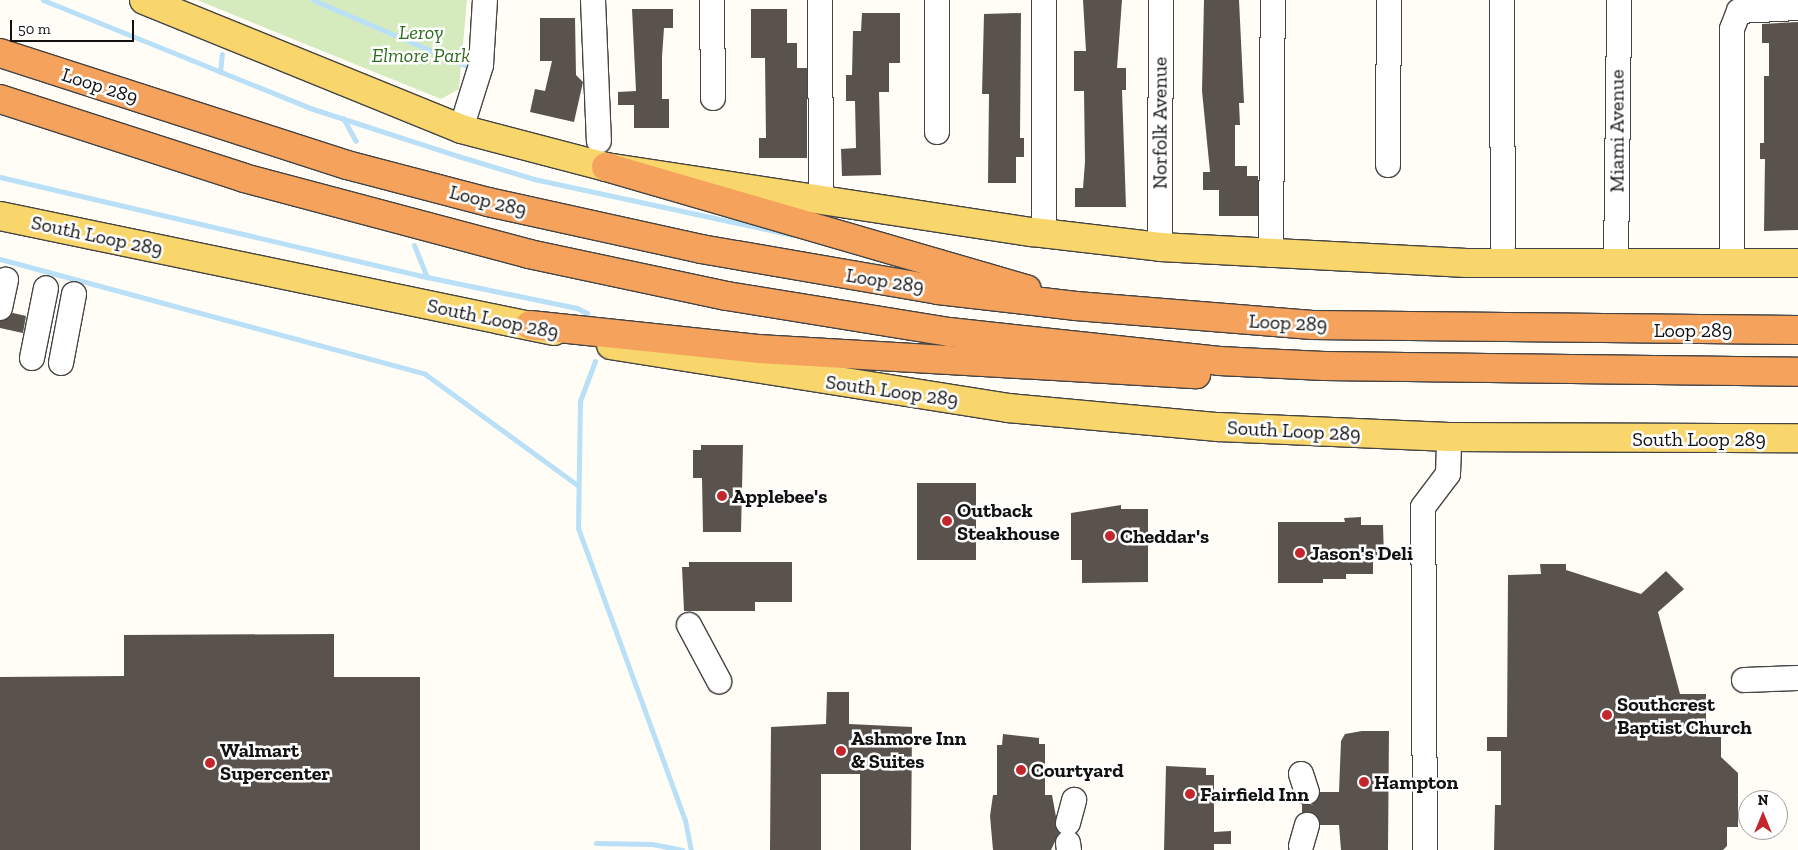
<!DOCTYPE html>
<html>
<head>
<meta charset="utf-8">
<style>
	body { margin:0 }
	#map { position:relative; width:1798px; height:850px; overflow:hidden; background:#fffdf5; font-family:"Zilla Slab",serif }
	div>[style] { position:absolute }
	.green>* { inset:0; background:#d5ebbd }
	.stream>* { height:5px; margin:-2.5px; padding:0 2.5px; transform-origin:2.5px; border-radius:2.5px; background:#b9e0f7 }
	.building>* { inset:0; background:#5a524d; transform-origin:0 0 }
	.roads { filter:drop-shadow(1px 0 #444) drop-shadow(-1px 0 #444) drop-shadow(0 1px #444) drop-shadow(0 -1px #444) }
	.minor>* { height:24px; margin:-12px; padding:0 12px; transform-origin:12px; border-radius:12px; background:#fff }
	.major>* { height:28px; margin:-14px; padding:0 14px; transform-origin:14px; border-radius:14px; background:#f9d66b }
	.highway>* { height:28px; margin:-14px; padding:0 14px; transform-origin:14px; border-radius:14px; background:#f5a25d }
	.dots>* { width:14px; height:14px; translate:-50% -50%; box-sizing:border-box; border:2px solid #fff; border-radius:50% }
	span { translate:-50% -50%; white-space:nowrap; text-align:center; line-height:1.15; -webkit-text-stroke:5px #fff; paint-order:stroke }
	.park-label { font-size:20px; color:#2f6b1f; font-style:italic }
	.street-label { font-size:20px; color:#111 }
	.poi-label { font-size:20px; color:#111; font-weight:700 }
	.left { translate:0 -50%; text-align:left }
	.north { position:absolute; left:1738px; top:790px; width:50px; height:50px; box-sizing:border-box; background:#fff; border:1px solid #a0a0a0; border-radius:50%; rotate:0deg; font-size:14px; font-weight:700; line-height:20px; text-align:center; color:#111 }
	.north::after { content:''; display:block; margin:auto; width:18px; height:22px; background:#c4262e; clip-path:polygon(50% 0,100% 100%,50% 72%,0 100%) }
	.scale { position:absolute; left:10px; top:20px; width:124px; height:22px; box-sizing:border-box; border:2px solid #111; border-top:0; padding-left:6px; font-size:15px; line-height:18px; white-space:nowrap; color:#111; -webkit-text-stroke:4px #fff; paint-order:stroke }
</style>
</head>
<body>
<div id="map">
	<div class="green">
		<i style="clip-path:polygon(197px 0,467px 0,459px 89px,441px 99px)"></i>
	</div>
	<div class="stream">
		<i style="left:43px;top:0;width:288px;rotate:22deg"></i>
		<i style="left:310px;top:108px;width:156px;rotate:18deg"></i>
		<i style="left:458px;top:156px;width:79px;rotate:16.8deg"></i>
		<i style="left:534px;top:179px;width:264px;rotate:12.2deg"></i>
		<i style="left:313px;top:0;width:175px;rotate:23.2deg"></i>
		<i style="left:220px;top:72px;width:18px;rotate:-84deg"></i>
		<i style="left:343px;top:118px;width:26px;rotate:61deg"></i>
		<i style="left:0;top:177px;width:439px;rotate:13.2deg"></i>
		<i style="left:414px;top:245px;width:35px;rotate:68deg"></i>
		<i style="left:427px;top:277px;width:153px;rotate:11.7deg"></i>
		<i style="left:577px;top:308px;width:11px;rotate:27deg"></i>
		<i style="left:587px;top:313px;width:7px;rotate:74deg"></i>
		<i style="left:0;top:259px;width:440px;rotate:15.1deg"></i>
		<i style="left:425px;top:374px;width:188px;rotate:36.1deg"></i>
		<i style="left:595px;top:361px;width:43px;rotate:110.6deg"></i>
		<i style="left:580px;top:401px;width:127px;rotate:90.9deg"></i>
		<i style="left:578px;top:528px;width:311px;rotate:69.9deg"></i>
		<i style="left:685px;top:820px;width:31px;rotate:79deg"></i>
		<i style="left:596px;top:843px;width:56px;rotate:1deg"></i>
		<i style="left:652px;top:844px;width:31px;rotate:11deg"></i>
	</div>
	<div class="building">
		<i style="clip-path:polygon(1083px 0,1122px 0,1117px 68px,1126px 68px,1126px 90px,1122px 90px,1126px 207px,1075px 207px,1075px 188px,1083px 188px,1085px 162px,1084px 91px,1074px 91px,1074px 51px,1086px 51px)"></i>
		<i style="clip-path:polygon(1204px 0,1239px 0,1244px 103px,1239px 103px,1240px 125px,1235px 125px,1235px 166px,1247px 166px,1247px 176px,1258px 176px,1258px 216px,1219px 216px,1219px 190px,1203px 190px,1203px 172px,1210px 172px,1202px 91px)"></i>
		<i style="clip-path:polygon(632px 9px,673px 9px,673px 28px,664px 28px,662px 57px,662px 99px,669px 99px,669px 128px,634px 128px,634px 105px,618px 105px,618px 92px,636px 91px)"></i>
		<i style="clip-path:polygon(751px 9px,787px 9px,787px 43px,797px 43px,797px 68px,807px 68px,807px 158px,759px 158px,759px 138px,766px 138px,765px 58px,751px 58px)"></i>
		<i style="clip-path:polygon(862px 13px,900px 13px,900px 63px,889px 63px,889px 92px,879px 92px,881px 175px,842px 176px,841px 149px,856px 148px,855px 101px,846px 101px,846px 75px,852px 75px,853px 31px,861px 31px)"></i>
		<i style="clip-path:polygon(1021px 13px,1020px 138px,1024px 138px,1024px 157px,1016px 157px,1016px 183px,988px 183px,989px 94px,982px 94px,984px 14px)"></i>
		<i style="clip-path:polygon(540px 18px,575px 18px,576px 75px,583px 82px,574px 122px,530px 112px,535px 89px,545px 91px,552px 61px,540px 61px)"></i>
		<i style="clip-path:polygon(1798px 22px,1798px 230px,1764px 231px,1765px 159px,1760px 159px,1760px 143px,1764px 143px,1764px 76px,1769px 76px,1769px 43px,1762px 43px,1762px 24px)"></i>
		<i style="clip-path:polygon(13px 313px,26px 316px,23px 333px,0 328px,0 321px)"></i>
		<i style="clip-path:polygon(701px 445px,743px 445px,741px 532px,703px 532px,702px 478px,693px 478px,693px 450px,701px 450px)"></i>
		<i style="left:917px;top:483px;width:59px;height:77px"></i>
		<i style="clip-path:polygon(1121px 505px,1121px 509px,1148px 509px,1148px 582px,1082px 583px,1082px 560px,1071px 560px,1071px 513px)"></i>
		<i style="clip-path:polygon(1361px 517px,1361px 525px,1383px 525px,1384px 558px,1373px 558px,1373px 574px,1346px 574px,1346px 579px,1323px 579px,1323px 583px,1278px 583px,1278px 522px,1345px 522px,1344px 518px)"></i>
		<i style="clip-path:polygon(689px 562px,792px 562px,792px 602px,755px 602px,755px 611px,684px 611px,682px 567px,689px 567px)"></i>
		<i style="clip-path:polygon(1540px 564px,1566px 564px,1566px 570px,1641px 594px,1666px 571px,1684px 589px,1658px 612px,1680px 694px,1706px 694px,1706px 737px,1721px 737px,1721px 757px,1738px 773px,1738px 827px,1727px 827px,1727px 846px,1723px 850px,1494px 850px,1495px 805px,1501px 805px,1501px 751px,1487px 751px,1487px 737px,1507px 737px,1508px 575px,1541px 574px)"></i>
		<i style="clip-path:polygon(334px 634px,334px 677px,420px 677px,420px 850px,0 850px,0 677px,124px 676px,124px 635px)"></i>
		<i style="clip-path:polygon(827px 692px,849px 692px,849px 724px,912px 727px,911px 850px,860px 850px,860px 774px,821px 774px,821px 850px,770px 850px,771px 727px,826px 724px)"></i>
		<i style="clip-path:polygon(1362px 731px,1389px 731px,1388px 850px,1341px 850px,1339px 825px,1320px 825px,1316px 815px,1302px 813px,1302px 804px,1312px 805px,1320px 792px,1339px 792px,1341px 741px,1345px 734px)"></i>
		<i style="clip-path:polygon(1003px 734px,1039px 738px,1039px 744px,1045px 744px,1045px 795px,1052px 795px,1059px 833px,1051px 850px,993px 850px,990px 816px,993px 795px,997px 795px,997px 745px,1002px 745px)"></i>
		<i style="clip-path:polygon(1166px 766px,1206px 768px,1206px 775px,1214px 775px,1214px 832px,1231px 831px,1231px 844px,1214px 844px,1214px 850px,1164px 850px)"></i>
	</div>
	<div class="roads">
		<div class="minor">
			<i style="left:593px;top:0;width:141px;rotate:87.6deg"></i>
			<i style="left:712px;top:0;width:98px;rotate:89.4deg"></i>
			<i style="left:820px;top:0;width:198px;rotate:89.7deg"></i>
			<i style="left:937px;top:0;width:132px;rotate:90deg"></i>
			<i style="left:1502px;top:0;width:246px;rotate:89.8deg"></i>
			<i style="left:461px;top:129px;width:67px;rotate:-72.6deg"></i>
			<i style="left:481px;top:65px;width:65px;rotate:-86.5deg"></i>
			<i style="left:1388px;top:165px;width:165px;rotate:-89.7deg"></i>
			<i style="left:1044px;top:233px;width:233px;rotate:-90deg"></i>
			<i style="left:1160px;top:247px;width:247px;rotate:-89.8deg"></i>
			<i style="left:1271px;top:255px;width:255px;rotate:-89.6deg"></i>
			<i style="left:1616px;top:263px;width:263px;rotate:-89.3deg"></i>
			<i style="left:1732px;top:263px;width:234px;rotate:-90deg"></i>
			<i style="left:1732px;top:29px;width:19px;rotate:-69deg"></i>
			<i style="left:1739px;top:11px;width:59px;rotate:-2.9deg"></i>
			<i style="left:0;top:308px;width:29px;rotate:-78deg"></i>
			<i style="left:32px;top:358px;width:71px;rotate:-78.7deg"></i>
			<i style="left:61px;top:363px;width:70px;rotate:-79.3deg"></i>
			<i style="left:689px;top:625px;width:64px;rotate:61.8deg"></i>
			<i style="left:1744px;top:680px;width:54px;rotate:-2.1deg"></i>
			<i style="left:1301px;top:774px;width:19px;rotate:72deg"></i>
			<i style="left:1068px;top:823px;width:24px;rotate:-75deg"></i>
			<i style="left:1068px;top:843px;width:7px;rotate:82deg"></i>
			<i style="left:1301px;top:846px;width:22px;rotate:-74deg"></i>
			<i style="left:1425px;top:850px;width:343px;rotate:-90.3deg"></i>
			<i style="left:1423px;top:507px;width:41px;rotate:-52.9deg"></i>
			<i style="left:1448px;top:474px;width:37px;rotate:-88deg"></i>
		</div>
		<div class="major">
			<i style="left:144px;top:0;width:342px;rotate:22.1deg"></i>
			<i style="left:461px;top:129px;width:150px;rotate:14.7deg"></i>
			<i style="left:606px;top:167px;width:432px;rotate:8.7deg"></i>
			<i style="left:1033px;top:232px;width:128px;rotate:6.7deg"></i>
			<i style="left:1160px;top:247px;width:307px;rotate:3deg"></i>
			<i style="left:1467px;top:263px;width:331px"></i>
			<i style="left:0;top:216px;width:566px;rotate:11.73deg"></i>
			<i style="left:611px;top:345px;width:402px;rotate:9deg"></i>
			<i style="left:1008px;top:408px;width:211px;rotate:5.2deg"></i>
			<i style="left:1218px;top:427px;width:231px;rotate:2.5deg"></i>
			<i style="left:1449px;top:437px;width:349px;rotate:0.2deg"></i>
		</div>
		<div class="highway">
			<i style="left:0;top:53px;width:365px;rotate:17.9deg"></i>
			<i style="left:347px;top:165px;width:146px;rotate:14.7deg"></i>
			<i style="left:488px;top:202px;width:218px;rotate:12.4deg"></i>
			<i style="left:701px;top:249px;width:241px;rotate:9.8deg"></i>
			<i style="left:938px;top:290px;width:139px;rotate:6.6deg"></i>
			<i style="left:1076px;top:306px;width:237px;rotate:4.6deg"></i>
			<i style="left:1312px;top:325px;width:486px;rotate:0.6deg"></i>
			<i style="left:0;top:99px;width:256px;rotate:17.9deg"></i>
			<i style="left:244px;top:178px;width:295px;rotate:14.9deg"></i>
			<i style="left:529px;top:254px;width:202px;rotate:12deg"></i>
			<i style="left:727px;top:296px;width:225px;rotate:9.2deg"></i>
			<i style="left:949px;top:332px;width:272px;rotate:6.1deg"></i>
			<i style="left:1219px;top:361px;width:105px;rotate:2.7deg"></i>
			<i style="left:1324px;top:366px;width:474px;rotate:0.7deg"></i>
			<i style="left:606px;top:167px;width:438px;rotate:16.2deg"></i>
			<i style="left:530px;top:325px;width:229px;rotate:6deg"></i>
			<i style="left:758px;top:349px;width:439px;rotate:3.3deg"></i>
		</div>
	</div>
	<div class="dots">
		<i style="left:722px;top:496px;background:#c4262e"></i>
		<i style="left:947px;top:521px;background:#c4262e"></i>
		<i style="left:1110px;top:536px;background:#c4262e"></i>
		<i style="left:1300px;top:553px;background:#c4262e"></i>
		<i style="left:1607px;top:715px;background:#c4262e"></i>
		<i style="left:841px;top:751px;background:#c4262e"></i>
		<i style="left:210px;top:763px;background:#c4262e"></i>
		<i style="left:1021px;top:770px;background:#c4262e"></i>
		<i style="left:1364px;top:782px;background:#c4262e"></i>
		<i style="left:1190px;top:794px;background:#c4262e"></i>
	</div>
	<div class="park-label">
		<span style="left:421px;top:44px">Leroy<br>Elmore Park</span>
	</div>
	<div class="street-label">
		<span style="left:100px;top:86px;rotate:18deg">Loop 289</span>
		<span style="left:1160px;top:123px;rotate:-90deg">Norfolk Avenue</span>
		<span style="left:1617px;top:131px;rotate:-90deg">Miami Avenue</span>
		<span style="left:488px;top:201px;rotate:14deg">Loop 289</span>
		<span style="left:97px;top:236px;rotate:12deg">South Loop 289</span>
		<span style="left:885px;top:281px;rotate:9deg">Loop 289</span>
		<span style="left:493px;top:319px;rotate:12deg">South Loop 289</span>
		<span style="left:1288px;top:323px;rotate:3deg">Loop 289</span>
		<span style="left:1693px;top:330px">Loop 289</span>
		<span style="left:892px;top:391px;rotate:8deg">South Loop 289</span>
		<span style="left:1294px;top:431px;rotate:3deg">South Loop 289</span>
		<span style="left:1699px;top:439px">South Loop 289</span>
	</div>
	<div class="poi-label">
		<span class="left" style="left:732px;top:496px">Applebee's</span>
		<span class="left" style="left:957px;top:522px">Outback<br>Steakhouse</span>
		<span class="left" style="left:1120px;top:536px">Cheddar's</span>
		<span class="left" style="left:1310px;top:553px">Jason's Deli</span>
		<span class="left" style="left:1617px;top:716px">Southcrest<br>Baptist Church</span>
		<span class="left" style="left:851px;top:750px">Ashmore Inn<br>&amp; Suites</span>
		<span class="left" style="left:220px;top:762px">Walmart<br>Supercenter</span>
		<span class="left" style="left:1031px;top:770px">Courtyard</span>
		<span class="left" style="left:1374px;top:782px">Hampton</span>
		<span class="left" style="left:1200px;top:794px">Fairfield Inn</span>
	</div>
	<div class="north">N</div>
	<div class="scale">50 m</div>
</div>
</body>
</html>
